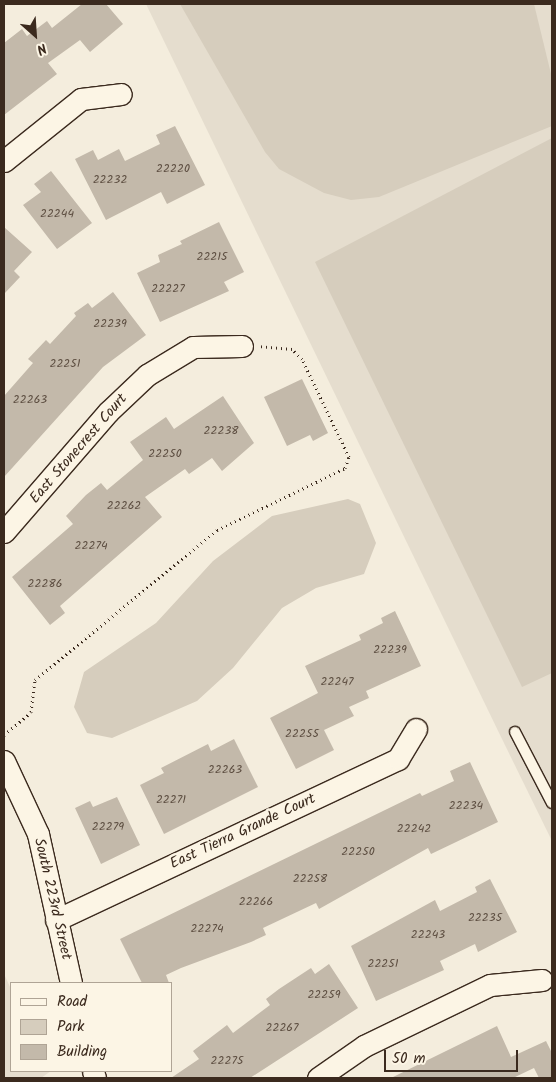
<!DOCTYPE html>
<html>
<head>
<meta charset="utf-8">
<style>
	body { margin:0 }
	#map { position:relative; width:556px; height:1082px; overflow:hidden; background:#f4eddd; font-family:Kalam,sans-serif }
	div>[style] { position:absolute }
	.built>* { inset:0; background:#e5ddce }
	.green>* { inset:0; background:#d6cdbd }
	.building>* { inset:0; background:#c3b9aa }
	.path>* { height:3px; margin-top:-1.5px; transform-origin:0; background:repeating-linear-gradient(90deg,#3b2a1e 0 1px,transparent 0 5px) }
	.roads { filter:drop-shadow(1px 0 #3b2a1e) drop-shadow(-1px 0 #3b2a1e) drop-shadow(0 1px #3b2a1e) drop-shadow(0 -1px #3b2a1e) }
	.lane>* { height:10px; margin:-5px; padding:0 5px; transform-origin:5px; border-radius:5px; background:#fcf5e5 }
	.street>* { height:21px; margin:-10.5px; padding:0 10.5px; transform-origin:10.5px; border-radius:10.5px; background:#fcf5e5 }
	span { translate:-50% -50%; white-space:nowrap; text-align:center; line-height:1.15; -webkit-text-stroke:5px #fcf5e5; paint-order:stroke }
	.number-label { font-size:12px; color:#5d4e41 }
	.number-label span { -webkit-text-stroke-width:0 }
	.street-label { font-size:15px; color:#3b2a1e }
	.frame { position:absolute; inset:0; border:5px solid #3b2a1e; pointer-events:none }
	.legend { position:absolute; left:10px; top:982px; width:162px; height:90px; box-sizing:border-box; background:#fcf5e5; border:1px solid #afa495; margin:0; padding:6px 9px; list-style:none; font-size:15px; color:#3b2a1e }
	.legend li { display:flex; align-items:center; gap:10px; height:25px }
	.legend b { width:25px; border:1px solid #afa495 }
	.north { position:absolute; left:10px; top:10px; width:50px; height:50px; -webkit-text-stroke:4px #fcf5e5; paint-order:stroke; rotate:154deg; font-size:14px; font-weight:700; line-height:20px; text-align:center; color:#3b2a1e }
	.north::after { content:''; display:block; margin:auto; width:18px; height:22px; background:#3b2a1e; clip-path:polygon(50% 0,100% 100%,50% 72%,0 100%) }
	.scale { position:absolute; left:384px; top:1050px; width:134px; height:22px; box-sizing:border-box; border:2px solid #3b2a1e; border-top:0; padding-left:6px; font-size:15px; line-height:18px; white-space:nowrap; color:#3b2a1e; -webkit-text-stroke:4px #fcf5e5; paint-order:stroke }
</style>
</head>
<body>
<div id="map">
	<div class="built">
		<i style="clip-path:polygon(146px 4px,552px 4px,552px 841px,502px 739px)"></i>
		<i style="clip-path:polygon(4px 974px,11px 989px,11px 1071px,51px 1071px,41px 1078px,4px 1078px)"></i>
	</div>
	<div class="green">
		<i style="clip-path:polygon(180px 4px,534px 4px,552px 78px,552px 126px,379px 197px,351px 200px,324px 193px,279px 169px,265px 152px)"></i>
		<i style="clip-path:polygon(552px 138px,552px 673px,522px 687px,315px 262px)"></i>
		<i style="clip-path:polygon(348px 499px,360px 504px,376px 543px,364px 574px,316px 588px,282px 608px,233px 668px,197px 701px,112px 738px,87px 733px,74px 707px,84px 672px,156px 623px,213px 561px,272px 516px)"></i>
	</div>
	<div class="building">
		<i style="clip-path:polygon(82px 4px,106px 4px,123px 24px,90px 52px,80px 40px,48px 63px,57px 74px,4px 115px,4px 43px,22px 29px,27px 36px,47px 21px,52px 28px)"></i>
		<i style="clip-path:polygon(175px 126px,205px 185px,167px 204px,161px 192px,106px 220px,75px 159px,93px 150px,98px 160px,119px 149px,125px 161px,160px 144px,156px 135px)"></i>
		<i style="clip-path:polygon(51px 171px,92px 223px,57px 249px,23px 205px,41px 192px,34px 184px)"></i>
		<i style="clip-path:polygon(219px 222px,244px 272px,224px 282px,229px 291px,160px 322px,137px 273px,160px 262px,158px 255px,182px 244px,180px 241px)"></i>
		<i style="clip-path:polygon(4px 227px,32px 252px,14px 271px,20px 277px,4px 294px)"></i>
		<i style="clip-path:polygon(113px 292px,146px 335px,103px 367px,4px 477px,4px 396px,33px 363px,28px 359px,46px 340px,50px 344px,76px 316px,74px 313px,88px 303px,92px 308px)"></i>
		<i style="clip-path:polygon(302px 379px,328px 433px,313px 441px,310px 435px,287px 446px,264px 397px)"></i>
		<i style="clip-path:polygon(223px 396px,254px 443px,222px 471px,212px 458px,189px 474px,185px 469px,145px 497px,162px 517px,60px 606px,65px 613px,50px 625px,12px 577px,73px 524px,66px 516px,86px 495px,101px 483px,107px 490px,143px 460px,130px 442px,166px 417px,174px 429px)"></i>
		<i style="clip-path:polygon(395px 611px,421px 666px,366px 691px,369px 698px,349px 707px,354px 716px,324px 730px,334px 750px,296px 769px,270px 718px,318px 693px,305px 666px,361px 640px,359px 635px,383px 623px,381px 618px)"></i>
		<i style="clip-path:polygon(234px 739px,258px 787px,164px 834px,140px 785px,164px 773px,161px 768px,208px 744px,211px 751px)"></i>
		<i style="clip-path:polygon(470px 762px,498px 822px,431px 854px,428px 848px,319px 909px,316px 903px,263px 928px,266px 935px,251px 942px,181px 968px,166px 975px,169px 983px,142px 983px,120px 939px,420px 793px,422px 796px,454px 781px,450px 771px)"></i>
		<i style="clip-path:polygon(117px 797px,140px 845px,101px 864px,75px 808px,90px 801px,93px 807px)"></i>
		<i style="clip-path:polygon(490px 879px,517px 932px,478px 952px,475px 944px,440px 961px,444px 970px,376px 1001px,351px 946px,435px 900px,440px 911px,477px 892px,475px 887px)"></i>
		<i style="clip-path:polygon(329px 964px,358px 1008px,250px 1078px,171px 1078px,199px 1059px,193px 1051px,227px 1025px,233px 1033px,270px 1005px,266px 999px,279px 989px,311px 968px,315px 974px)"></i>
		<i style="clip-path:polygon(497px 1026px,511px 1057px,546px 1041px,552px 1053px,552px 1078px,539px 1078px,534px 1068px,513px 1078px,391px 1078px)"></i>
	</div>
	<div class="path">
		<i style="left:4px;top:735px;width:35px;rotate:-40deg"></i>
		<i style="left:31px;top:712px;width:32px;rotate:-83deg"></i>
		<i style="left:35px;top:680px;width:236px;rotate:-39.5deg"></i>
		<i style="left:217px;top:530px;width:142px;rotate:-25.8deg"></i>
		<i style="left:345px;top:468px;width:12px;rotate:-70deg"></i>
		<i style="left:349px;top:457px;width:109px;rotate:-115.6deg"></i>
		<i style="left:302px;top:359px;width:14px;rotate:-135deg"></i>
		<i style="left:292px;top:349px;width:33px;rotate:-175deg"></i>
	</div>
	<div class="roads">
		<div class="lane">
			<i style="left:515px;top:732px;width:80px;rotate:62.5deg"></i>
		</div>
		<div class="street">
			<i style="left:4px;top:161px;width:99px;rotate:-38.8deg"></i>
			<i style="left:81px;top:99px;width:40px;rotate:-7.1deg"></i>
			<i style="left:4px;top:532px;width:159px;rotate:-49.1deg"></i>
			<i style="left:108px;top:412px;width:54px;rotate:-43.5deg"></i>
			<i style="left:147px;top:375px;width:54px;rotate:-31.3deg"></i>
			<i style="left:193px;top:347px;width:49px;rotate:-1.2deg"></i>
			<i style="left:4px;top:761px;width:81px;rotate:65deg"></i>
			<i style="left:38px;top:834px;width:153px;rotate:77.5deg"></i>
			<i style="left:56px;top:920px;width:378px;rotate:-25.2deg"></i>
			<i style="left:398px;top:759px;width:35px;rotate:-59deg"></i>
			<i style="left:93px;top:1071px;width:7px;rotate:74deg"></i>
			<i style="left:318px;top:1078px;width:56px;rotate:-34.8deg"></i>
			<i style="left:364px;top:1046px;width:140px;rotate:-25.8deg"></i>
			<i style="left:490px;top:985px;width:52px;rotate:-5.5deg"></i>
		</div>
	</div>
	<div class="number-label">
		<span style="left:173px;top:169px">22220</span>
		<span style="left:110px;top:180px">22232</span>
		<span style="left:57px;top:214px">22244</span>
		<span style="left:212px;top:257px">22215</span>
		<span style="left:168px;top:289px">22227</span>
		<span style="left:110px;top:324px">22239</span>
		<span style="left:65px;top:364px">22251</span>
		<span style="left:30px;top:400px">22263</span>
		<span style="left:221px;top:431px">22238</span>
		<span style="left:165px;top:454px">22250</span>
		<span style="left:124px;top:506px">22262</span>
		<span style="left:91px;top:546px">22274</span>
		<span style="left:45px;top:584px">22286</span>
		<span style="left:390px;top:650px">22239</span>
		<span style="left:337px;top:682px">22247</span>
		<span style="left:302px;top:734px">22255</span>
		<span style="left:225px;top:770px">22263</span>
		<span style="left:171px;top:800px">22271</span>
		<span style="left:466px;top:806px">22234</span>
		<span style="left:108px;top:827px">22279</span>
		<span style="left:414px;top:829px">22242</span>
		<span style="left:358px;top:852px">22250</span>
		<span style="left:310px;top:879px">22258</span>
		<span style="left:256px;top:902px">22266</span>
		<span style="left:485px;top:918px">22235</span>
		<span style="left:207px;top:929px">22274</span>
		<span style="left:428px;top:935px">22243</span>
		<span style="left:383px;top:964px">22251</span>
		<span style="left:324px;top:995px">22259</span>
		<span style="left:282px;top:1028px">22267</span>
		<span style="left:227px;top:1061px">22275</span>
	</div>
	<div class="street-label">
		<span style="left:79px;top:449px;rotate:-49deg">East Stonecrest Court</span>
		<span style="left:243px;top:832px;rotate:-25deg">East Tierra Grande Court</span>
		<span style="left:52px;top:899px;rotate:77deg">South 223rd Street</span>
	</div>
	<div class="frame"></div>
	<ul class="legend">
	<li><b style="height:6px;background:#fcf5e5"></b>Road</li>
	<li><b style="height:14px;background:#d6cdbd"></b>Park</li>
	<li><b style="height:14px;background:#c3b9aa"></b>Building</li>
	</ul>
	<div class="north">N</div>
	<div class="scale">50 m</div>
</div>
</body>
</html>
